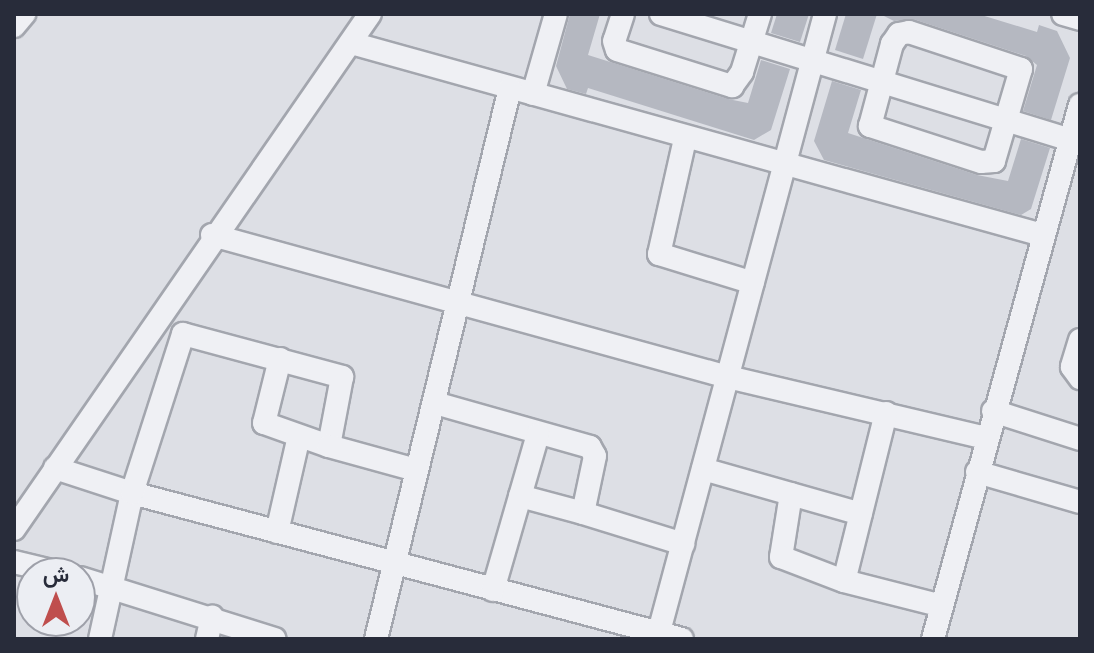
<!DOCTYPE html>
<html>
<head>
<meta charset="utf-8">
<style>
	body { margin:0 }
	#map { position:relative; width:1094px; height:653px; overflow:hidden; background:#dddfe5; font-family:Helvetica,Vazirmatn,sans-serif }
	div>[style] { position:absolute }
	.building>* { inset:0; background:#b5b8c1 }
	.roads { filter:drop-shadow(2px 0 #a3a6ae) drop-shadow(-2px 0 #a3a6ae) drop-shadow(0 2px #a3a6ae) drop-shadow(0 -2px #a3a6ae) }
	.minor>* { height:22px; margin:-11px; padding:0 11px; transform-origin:11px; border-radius:11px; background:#eff0f4 }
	span { translate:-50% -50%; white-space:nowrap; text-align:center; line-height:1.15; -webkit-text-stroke:7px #eceef3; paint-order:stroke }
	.frame { position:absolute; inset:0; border:16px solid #282c3a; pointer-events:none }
	.north { position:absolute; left:16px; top:557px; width:80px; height:80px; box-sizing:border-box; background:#eceef3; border:2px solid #9ea0a9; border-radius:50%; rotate:0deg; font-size:22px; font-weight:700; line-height:32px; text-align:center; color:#282c3a }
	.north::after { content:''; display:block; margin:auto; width:28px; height:36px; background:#bf4e4d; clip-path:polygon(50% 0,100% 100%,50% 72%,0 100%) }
</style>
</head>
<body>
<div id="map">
	<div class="building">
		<i style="clip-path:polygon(570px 14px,600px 14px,588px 55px,728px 99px,748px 103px,761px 60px,790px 69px,771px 130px,754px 140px,588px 88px,586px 94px,567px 89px,556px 66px)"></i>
		<i style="clip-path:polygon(777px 14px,809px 14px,800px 42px,771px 33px)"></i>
		<i style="clip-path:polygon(846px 14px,877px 14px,863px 59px,835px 50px)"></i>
		<i style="clip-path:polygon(880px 14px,978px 14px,1037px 32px,1039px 25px,1057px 31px,1070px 58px,1051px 120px,1023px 111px,1037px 65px,1026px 56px,913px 19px,894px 21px)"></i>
		<i style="clip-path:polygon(832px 81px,861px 90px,848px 133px,977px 175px,1008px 181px,1021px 139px,1050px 148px,1031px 209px,1021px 215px,824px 160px,814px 141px)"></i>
	</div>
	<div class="roads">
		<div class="minor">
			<i style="left:623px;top:14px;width:28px;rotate:108deg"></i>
			<i style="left:614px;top:41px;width:9px;rotate:72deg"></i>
			<i style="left:617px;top:50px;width:121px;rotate:17.4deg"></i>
			<i style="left:732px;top:86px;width:17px;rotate:-54deg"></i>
			<i style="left:742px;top:72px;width:61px;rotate:-72.8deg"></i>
			<i style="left:661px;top:14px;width:438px;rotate:17.1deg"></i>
			<i style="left:1063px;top:14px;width:18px;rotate:16deg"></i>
			<i style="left:14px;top:26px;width:16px;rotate:-50deg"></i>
			<i style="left:909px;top:32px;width:118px;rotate:18.3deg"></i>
			<i style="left:1021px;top:69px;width:96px;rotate:106.4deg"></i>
			<i style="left:994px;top:161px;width:13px;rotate:176deg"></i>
			<i style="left:981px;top:162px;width:117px;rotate:-162deg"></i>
			<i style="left:870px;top:126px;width:85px;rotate:-75deg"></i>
			<i style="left:892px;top:44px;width:12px;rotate:-55deg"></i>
			<i style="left:899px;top:34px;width:10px;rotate:-11deg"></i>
			<i style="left:351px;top:43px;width:717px;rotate:15.53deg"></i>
			<i style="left:533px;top:94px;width:83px;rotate:-74deg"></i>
			<i style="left:685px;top:139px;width:118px;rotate:102.7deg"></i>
			<i style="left:659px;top:254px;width:98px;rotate:17.1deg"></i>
			<i style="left:212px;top:235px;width:535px;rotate:15.39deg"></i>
			<i style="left:728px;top:377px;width:265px;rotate:13.3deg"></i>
			<i style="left:1080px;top:340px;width:28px;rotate:107deg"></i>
			<i style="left:1072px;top:367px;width:14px;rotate:54deg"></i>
			<i style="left:280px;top:359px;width:66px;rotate:104deg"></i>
			<i style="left:264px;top:423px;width:69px;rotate:19.5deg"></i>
			<i style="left:435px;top:403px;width:161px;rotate:15.8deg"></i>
			<i style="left:590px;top:447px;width:10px;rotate:61deg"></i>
			<i style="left:595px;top:456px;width:58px;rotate:101.9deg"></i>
			<i style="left:583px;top:513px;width:105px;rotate:17.2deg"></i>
			<i style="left:993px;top:411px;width:91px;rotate:17.8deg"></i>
			<i style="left:886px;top:413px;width:173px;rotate:104deg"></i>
			<i style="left:844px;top:581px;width:101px;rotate:14.3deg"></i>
			<i style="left:55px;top:468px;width:81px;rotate:18deg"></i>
			<i style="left:132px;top:493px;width:569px;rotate:14.87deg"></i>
			<i style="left:703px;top:469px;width:164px;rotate:15.9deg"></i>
			<i style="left:977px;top:472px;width:107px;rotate:16.2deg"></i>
			<i style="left:791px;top:494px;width:64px;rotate:99deg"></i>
			<i style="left:781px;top:557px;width:67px;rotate:20.9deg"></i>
			<i style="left:520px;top:496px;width:65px;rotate:15.1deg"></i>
			<i style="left:14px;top:529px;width:626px;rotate:-55.35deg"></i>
			<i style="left:277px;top:532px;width:98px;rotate:-77.1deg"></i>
			<i style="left:14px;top:562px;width:47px;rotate:13.4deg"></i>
			<i style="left:80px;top:578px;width:204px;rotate:17.4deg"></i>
			<i style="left:493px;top:590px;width:162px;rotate:-73.9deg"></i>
			<i style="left:100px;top:639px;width:149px;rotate:-77.6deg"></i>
			<i style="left:132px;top:493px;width:167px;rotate:-72.2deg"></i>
			<i style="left:183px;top:334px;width:165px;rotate:15.1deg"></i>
			<i style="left:342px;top:377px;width:70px;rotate:100.7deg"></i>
			<i style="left:329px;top:446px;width:90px;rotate:15.4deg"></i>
			<i style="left:207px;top:639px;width:23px;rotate:-77deg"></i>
			<i style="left:376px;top:639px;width:567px;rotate:-76.33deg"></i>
			<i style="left:657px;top:639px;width:647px;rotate:-74.95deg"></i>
			<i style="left:933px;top:639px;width:554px;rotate:-74.61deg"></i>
		</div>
	</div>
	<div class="frame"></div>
	<div class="north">ش</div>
</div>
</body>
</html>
